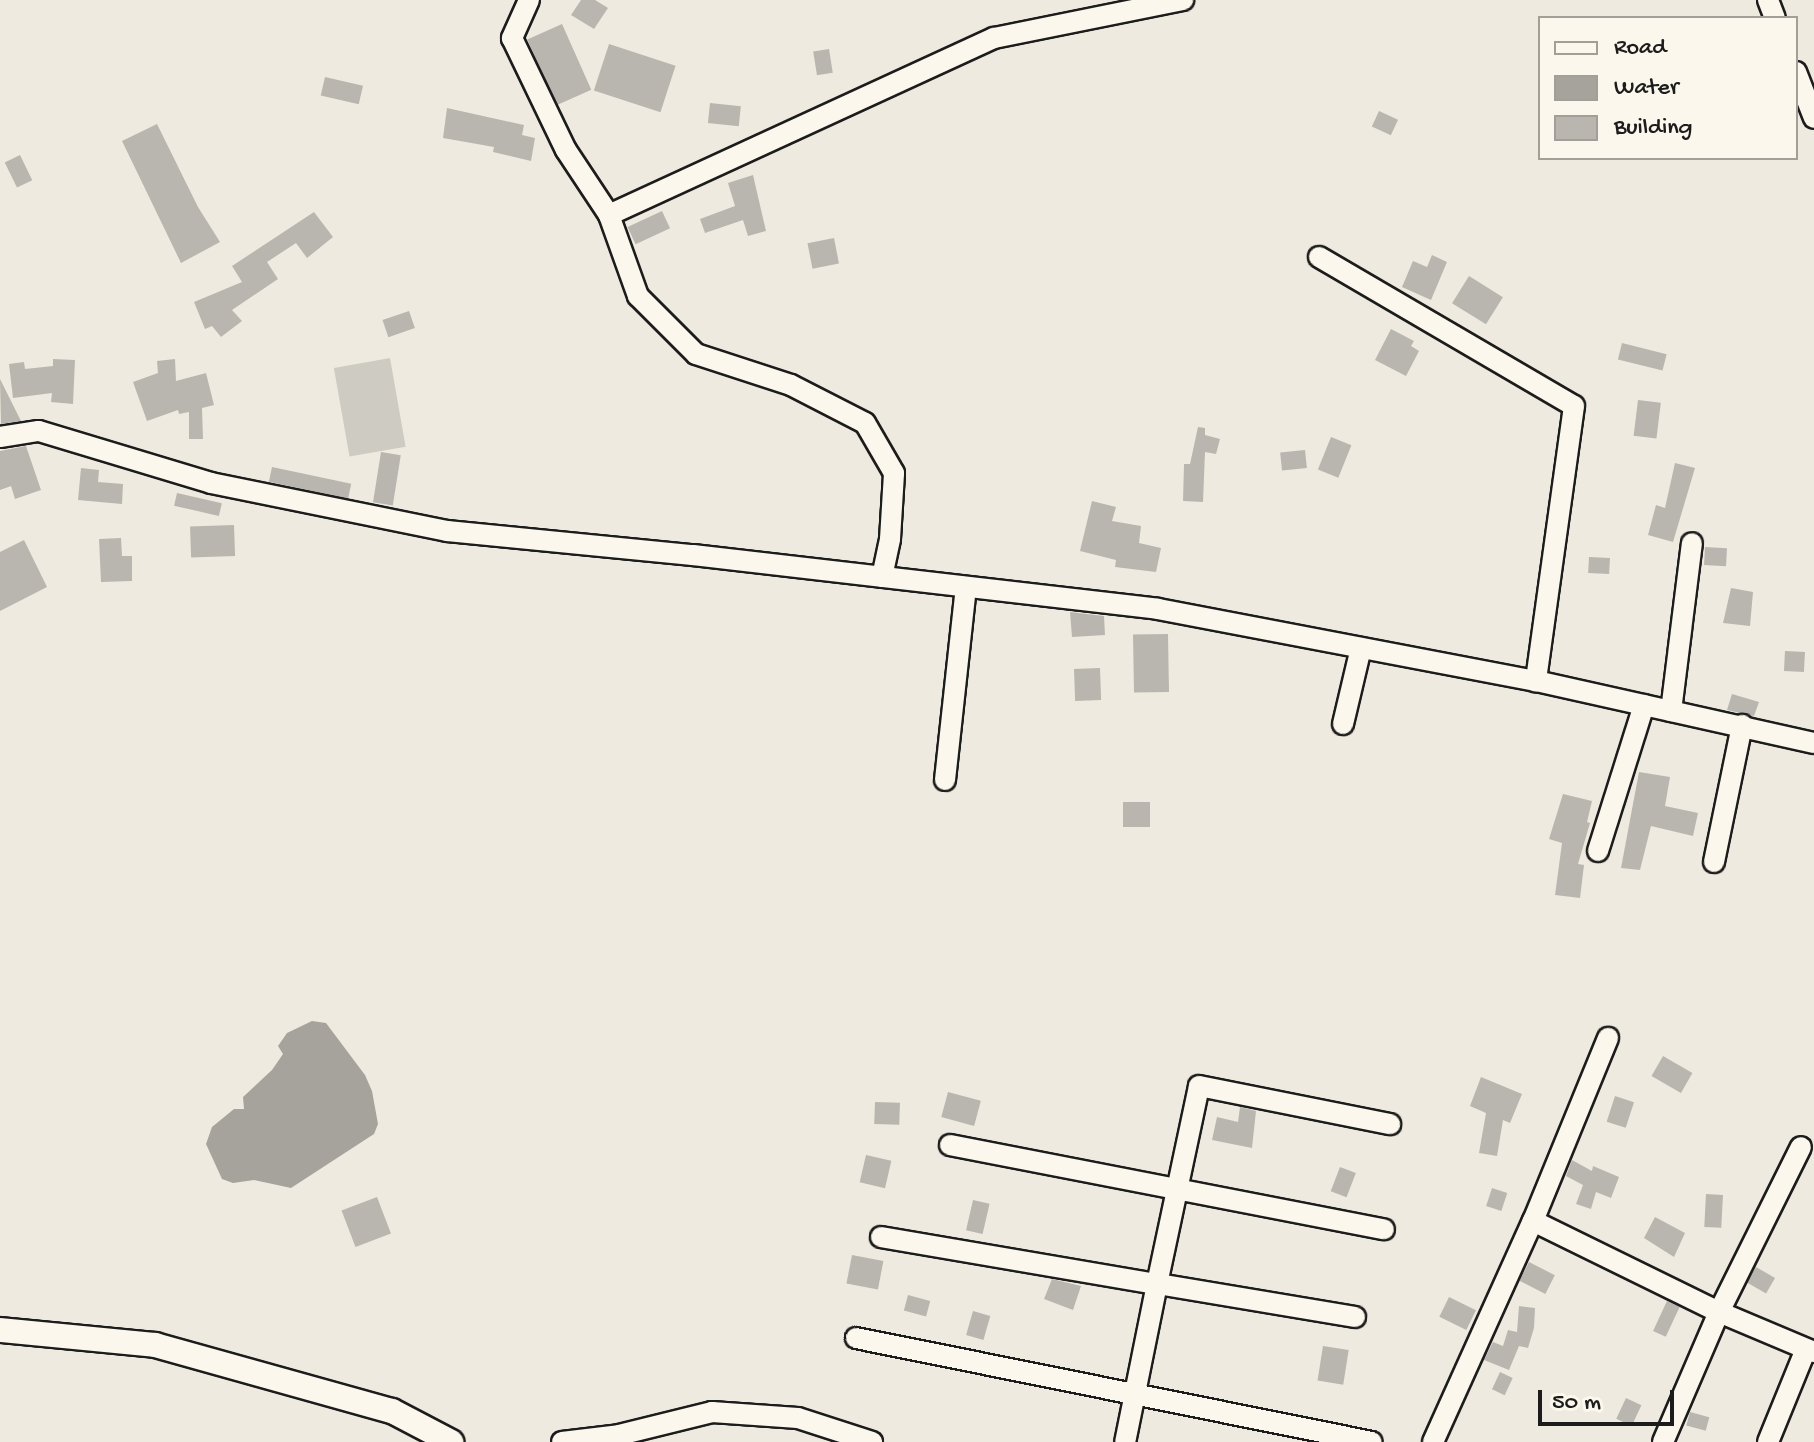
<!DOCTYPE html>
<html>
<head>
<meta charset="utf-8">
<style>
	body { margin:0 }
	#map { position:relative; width:1814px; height:1442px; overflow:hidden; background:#eeeadf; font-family:"Gochi Hand",sans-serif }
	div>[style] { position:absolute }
	.green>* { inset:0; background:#ceccc2; transform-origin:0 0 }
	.water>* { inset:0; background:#a6a39d }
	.building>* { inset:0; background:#b9b6af; transform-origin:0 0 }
	.roads { filter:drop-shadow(2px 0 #1c1c1c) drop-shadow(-2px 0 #1c1c1c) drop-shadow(0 2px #1c1c1c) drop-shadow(0 -2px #1c1c1c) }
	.minor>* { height:20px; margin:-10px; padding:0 10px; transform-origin:10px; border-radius:10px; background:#fbf7ec }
	.tertiary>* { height:24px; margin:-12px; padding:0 12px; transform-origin:12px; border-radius:12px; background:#fbf7ec }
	span { translate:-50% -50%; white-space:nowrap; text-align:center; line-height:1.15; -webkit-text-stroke:8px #fbf7ec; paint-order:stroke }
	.legend { position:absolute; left:1538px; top:16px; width:260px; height:144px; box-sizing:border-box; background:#fbf7ec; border:2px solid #a29f99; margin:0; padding:10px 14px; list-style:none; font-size:24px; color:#1c1c1c }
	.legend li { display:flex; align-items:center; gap:16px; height:40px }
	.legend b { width:40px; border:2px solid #a29f99 }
	.scale { position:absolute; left:1538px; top:1390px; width:136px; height:36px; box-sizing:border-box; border:4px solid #1c1c1c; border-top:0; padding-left:10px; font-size:24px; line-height:28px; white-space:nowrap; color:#1c1c1c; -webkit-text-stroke:6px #fbf7ec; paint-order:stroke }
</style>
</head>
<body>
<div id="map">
	<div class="green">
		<i style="left:390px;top:358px;width:90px;height:57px;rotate:80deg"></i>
	</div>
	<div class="water">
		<i style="clip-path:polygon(312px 1021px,326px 1023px,365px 1075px,372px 1091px,378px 1124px,374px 1134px,291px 1188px,254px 1180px,233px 1183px,222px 1179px,206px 1144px,212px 1127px,234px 1109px,244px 1109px,243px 1097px,272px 1070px,283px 1054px,278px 1046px,287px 1033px)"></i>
	</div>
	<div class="building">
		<i style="clip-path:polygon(581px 0,595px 0,608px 8px,594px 29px,571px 15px)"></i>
		<i style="left:562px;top:24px;width:72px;height:38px;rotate:66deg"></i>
		<i style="left:609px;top:44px;width:70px;height:49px;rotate:18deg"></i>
		<i style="left:829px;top:49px;width:24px;height:16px;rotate:81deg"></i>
		<i style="left:325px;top:77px;width:39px;height:19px;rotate:13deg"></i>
		<i style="left:710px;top:103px;width:31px;height:20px;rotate:6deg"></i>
		<i style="clip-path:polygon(447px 108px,524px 125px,522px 135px,535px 138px,531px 161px,493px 152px,494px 147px,443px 138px)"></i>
		<i style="left:1379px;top:111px;width:21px;height:17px;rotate:25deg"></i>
		<i style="clip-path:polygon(157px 124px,198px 207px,220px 242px,181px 263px,122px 141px)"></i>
		<i style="left:20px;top:155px;width:28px;height:17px;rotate:64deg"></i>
		<i style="clip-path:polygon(753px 175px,766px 231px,748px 236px,743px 220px,705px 233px,700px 219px,735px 206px,728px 183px)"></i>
		<i style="left:662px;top:211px;width:19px;height:38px;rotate:65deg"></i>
		<i style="clip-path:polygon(314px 212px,333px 237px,307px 258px,296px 243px,267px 262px,278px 279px,232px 310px,242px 321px,221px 337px,212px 326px,205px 329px,194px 302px,242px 282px,232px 266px)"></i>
		<i style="left:834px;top:238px;width:26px;height:27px;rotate:79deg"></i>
		<i style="clip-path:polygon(1432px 255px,1447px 262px,1431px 300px,1402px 287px,1413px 261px,1427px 267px)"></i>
		<i style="left:1469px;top:276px;width:40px;height:32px;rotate:32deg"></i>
		<i style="left:409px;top:311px;width:18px;height:28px;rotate:71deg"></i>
		<i style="clip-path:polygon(1391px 329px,1414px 341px,1411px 346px,1419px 351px,1406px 376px,1375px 360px)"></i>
		<i style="left:1622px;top:343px;width:46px;height:17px;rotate:14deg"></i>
		<i style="clip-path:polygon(53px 359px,75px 360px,73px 404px,51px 402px,52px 393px,13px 398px,9px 364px,24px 362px,25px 369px,53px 366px)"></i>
		<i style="clip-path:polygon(175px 359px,176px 381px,206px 373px,214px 405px,202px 408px,203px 439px,189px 439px,189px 412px,179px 414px,178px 410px,147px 421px,133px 382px,158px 373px,157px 361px)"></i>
		<i style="clip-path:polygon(0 379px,21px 421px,1px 424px)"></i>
		<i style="left:1638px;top:400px;width:23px;height:36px;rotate:7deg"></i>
		<i style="clip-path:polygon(1198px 427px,1205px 428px,1205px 435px,1220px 439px,1216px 454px,1205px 452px,1203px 502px,1183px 501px,1184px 464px,1190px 464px)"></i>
		<i style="left:1331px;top:437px;width:22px;height:35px;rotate:22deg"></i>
		<i style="clip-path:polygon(26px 446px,41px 490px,15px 499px,11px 486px,0 490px,0 451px)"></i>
		<i style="left:1305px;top:450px;width:18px;height:25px;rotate:84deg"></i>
		<i style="left:381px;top:452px;width:20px;height:51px;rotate:9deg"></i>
		<i style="clip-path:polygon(1675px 463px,1695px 468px,1673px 542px,1648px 535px,1656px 505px,1665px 508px)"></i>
		<i style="left:272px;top:467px;width:81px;height:15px;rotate:12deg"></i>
		<i style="clip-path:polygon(81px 468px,99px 470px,98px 482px,123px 484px,122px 504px,78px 500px)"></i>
		<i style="left:177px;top:493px;width:46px;height:13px;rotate:13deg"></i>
		<i style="clip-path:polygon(1092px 501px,1116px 507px,1112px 521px,1141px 526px,1139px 543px,1161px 548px,1156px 572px,1115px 567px,1116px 560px,1080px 551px)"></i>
		<i style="left:234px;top:525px;width:31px;height:44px;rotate:88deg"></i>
		<i style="clip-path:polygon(121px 538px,122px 556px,132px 556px,132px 581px,101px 582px,99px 539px)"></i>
		<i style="clip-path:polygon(24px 540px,47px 587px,0 611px,0 552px)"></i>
		<i style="left:1705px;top:547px;width:22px;height:18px;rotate:3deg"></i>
		<i style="left:1589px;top:557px;width:21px;height:16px;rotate:3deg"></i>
		<i style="clip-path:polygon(1731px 588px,1753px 592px,1750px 626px,1723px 623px)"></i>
		<i style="clip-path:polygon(1070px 612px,1104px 616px,1105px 635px,1072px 637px)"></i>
		<i style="left:1168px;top:634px;width:58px;height:35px;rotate:89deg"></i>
		<i style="left:1785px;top:651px;width:20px;height:20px;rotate:3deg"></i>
		<i style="left:1100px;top:668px;width:32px;height:26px;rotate:88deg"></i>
		<i style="clip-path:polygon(1732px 694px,1759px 702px,1754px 716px,1727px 710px)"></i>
		<i style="clip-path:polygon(1639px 772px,1670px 777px,1665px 806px,1698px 813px,1693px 836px,1651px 826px,1640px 870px,1621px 868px)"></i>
		<i style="clip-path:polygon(1563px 794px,1592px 801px,1587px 822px,1590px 823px,1578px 864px,1584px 865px,1580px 898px,1555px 895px,1562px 843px,1549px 839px)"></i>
		<i style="left:1123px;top:802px;width:27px;height:25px"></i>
		<i style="left:1663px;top:1056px;width:34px;height:23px;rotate:30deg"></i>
		<i style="clip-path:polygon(1481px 1077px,1522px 1094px,1510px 1123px,1503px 1120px,1497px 1156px,1479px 1153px,1486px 1113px,1470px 1106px)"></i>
		<i style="left:948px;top:1092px;width:34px;height:26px;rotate:15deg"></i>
		<i style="left:1615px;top:1096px;width:20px;height:27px;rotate:18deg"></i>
		<i style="left:875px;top:1102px;width:25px;height:22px;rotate:2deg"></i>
		<i style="clip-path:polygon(1240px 1107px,1256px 1111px,1252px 1148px,1212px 1140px,1217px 1117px,1238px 1122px)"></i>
		<i style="left:866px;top:1155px;width:26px;height:28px;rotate:13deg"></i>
		<i style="clip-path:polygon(1572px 1160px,1592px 1171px,1593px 1166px,1619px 1177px,1611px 1198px,1596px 1192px,1591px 1209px,1576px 1204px,1583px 1185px,1566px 1176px)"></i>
		<i style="left:1340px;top:1167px;width:17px;height:26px;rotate:21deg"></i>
		<i style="left:1492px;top:1188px;width:16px;height:19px;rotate:18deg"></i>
		<i style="left:1706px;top:1194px;width:17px;height:33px;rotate:3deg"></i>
		<i style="left:377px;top:1197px;width:39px;height:38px;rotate:69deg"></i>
		<i style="left:973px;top:1200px;width:17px;height:31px;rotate:13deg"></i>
		<i style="clip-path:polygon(1655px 1217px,1685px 1233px,1674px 1257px,1644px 1238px)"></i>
		<i style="left:852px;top:1255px;width:32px;height:29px;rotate:11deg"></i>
		<i style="left:1529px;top:1262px;width:29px;height:21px;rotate:27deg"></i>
		<i style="left:1756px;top:1267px;width:22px;height:18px;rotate:30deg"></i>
		<i style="clip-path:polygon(1052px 1279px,1081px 1286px,1073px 1310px,1044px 1299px)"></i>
		<i style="left:908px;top:1295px;width:23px;height:16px;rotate:15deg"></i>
		<i style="left:1449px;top:1297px;width:30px;height:22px;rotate:26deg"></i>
		<i style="left:1667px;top:1301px;width:14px;height:33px;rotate:25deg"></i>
		<i style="clip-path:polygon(1519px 1306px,1535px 1308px,1534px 1328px,1528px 1348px,1519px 1346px,1509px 1370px,1484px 1360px,1493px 1342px,1503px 1346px,1508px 1330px,1517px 1332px)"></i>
		<i style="left:973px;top:1311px;width:18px;height:25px;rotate:16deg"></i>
		<i style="left:1323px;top:1346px;width:26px;height:35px;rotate:9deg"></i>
		<i style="left:1500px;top:1372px;width:14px;height:19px;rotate:25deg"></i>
		<i style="left:1626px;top:1398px;width:17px;height:23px;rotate:25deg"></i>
		<i style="left:1690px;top:1412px;width:20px;height:14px;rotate:15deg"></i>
	</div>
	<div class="roads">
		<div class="minor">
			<i style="left:529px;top:0;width:42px;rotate:114.1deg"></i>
			<i style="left:512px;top:38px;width:124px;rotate:64.3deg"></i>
			<i style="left:566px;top:150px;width:78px;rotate:56.5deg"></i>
			<i style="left:1768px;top:0;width:19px;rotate:69deg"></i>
			<i style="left:1796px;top:72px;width:49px;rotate:68.6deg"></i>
			<i style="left:1319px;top:257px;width:295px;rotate:30.3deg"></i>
			<i style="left:1574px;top:406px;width:278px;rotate:97.9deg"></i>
			<i style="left:0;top:437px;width:39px;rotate:-9deg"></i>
			<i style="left:39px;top:431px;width:180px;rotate:16.8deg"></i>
			<i style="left:211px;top:483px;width:241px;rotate:11.5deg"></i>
			<i style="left:447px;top:531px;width:247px;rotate:5.6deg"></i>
			<i style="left:693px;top:555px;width:468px;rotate:6.6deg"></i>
			<i style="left:1158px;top:609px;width:385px;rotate:10.8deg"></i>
			<i style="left:1536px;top:681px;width:285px;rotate:12.6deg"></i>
			<i style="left:882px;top:577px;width:39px;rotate:-78deg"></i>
			<i style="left:890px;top:539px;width:66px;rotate:-86.5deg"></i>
			<i style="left:894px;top:473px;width:58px;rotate:-120.1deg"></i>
			<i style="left:865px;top:423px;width:83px;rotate:-152.8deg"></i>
			<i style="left:791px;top:385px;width:100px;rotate:-161.9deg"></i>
			<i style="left:696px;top:354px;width:82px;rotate:-135deg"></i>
			<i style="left:638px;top:296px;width:86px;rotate:-109.7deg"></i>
			<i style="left:609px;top:215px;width:424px;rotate:-24.7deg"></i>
			<i style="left:994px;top:38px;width:193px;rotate:-11.4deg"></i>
			<i style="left:1671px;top:711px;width:169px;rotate:-82.9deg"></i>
			<i style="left:1343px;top:724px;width:78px;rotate:-76.7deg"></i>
			<i style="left:945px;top:780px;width:194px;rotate:-83.8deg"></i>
			<i style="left:1598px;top:851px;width:153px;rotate:-72.5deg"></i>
			<i style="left:1714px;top:862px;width:140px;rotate:-78.4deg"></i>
			<i style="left:950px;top:1145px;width:442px;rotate:11deg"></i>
			<i style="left:1533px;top:1221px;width:207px;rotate:26.1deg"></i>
			<i style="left:1719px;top:1312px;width:103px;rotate:22.8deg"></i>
			<i style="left:881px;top:1237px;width:280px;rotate:9.7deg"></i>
			<i style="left:1157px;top:1284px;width:161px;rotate:101.4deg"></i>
			<i style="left:1355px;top:1317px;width:201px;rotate:-170.5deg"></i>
			<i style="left:1157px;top:1284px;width:202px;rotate:-78deg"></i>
			<i style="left:1199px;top:1086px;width:195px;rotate:11.3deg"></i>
			<i style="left:856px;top:1338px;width:526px;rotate:11.4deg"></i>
			<i style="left:562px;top:1442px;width:57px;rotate:-7deg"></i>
			<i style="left:619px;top:1435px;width:96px;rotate:-13.9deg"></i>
			<i style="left:712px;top:1412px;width:86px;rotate:4deg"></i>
			<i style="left:798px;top:1418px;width:78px;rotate:18deg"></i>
			<i style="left:1433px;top:1442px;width:243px;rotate:-65.7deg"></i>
			<i style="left:1533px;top:1221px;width:198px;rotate:-67.7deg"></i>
			<i style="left:1663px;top:1442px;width:142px;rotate:-66.7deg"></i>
			<i style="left:1719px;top:1312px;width:184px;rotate:-63.6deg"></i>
			<i style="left:1768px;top:1442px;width:100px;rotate:-67.8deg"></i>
		</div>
		<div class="tertiary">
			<i style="left:0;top:1330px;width:156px;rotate:5.5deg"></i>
			<i style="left:155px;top:1345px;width:246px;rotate:15.6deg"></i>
			<i style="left:392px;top:1411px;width:67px;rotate:27.7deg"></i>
		</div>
	</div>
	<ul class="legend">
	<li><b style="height:10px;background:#fbf7ec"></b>Road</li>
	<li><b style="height:22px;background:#a6a39d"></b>Water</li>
	<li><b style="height:22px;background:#b9b6af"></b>Building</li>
	</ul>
	<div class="scale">50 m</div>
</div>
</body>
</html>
